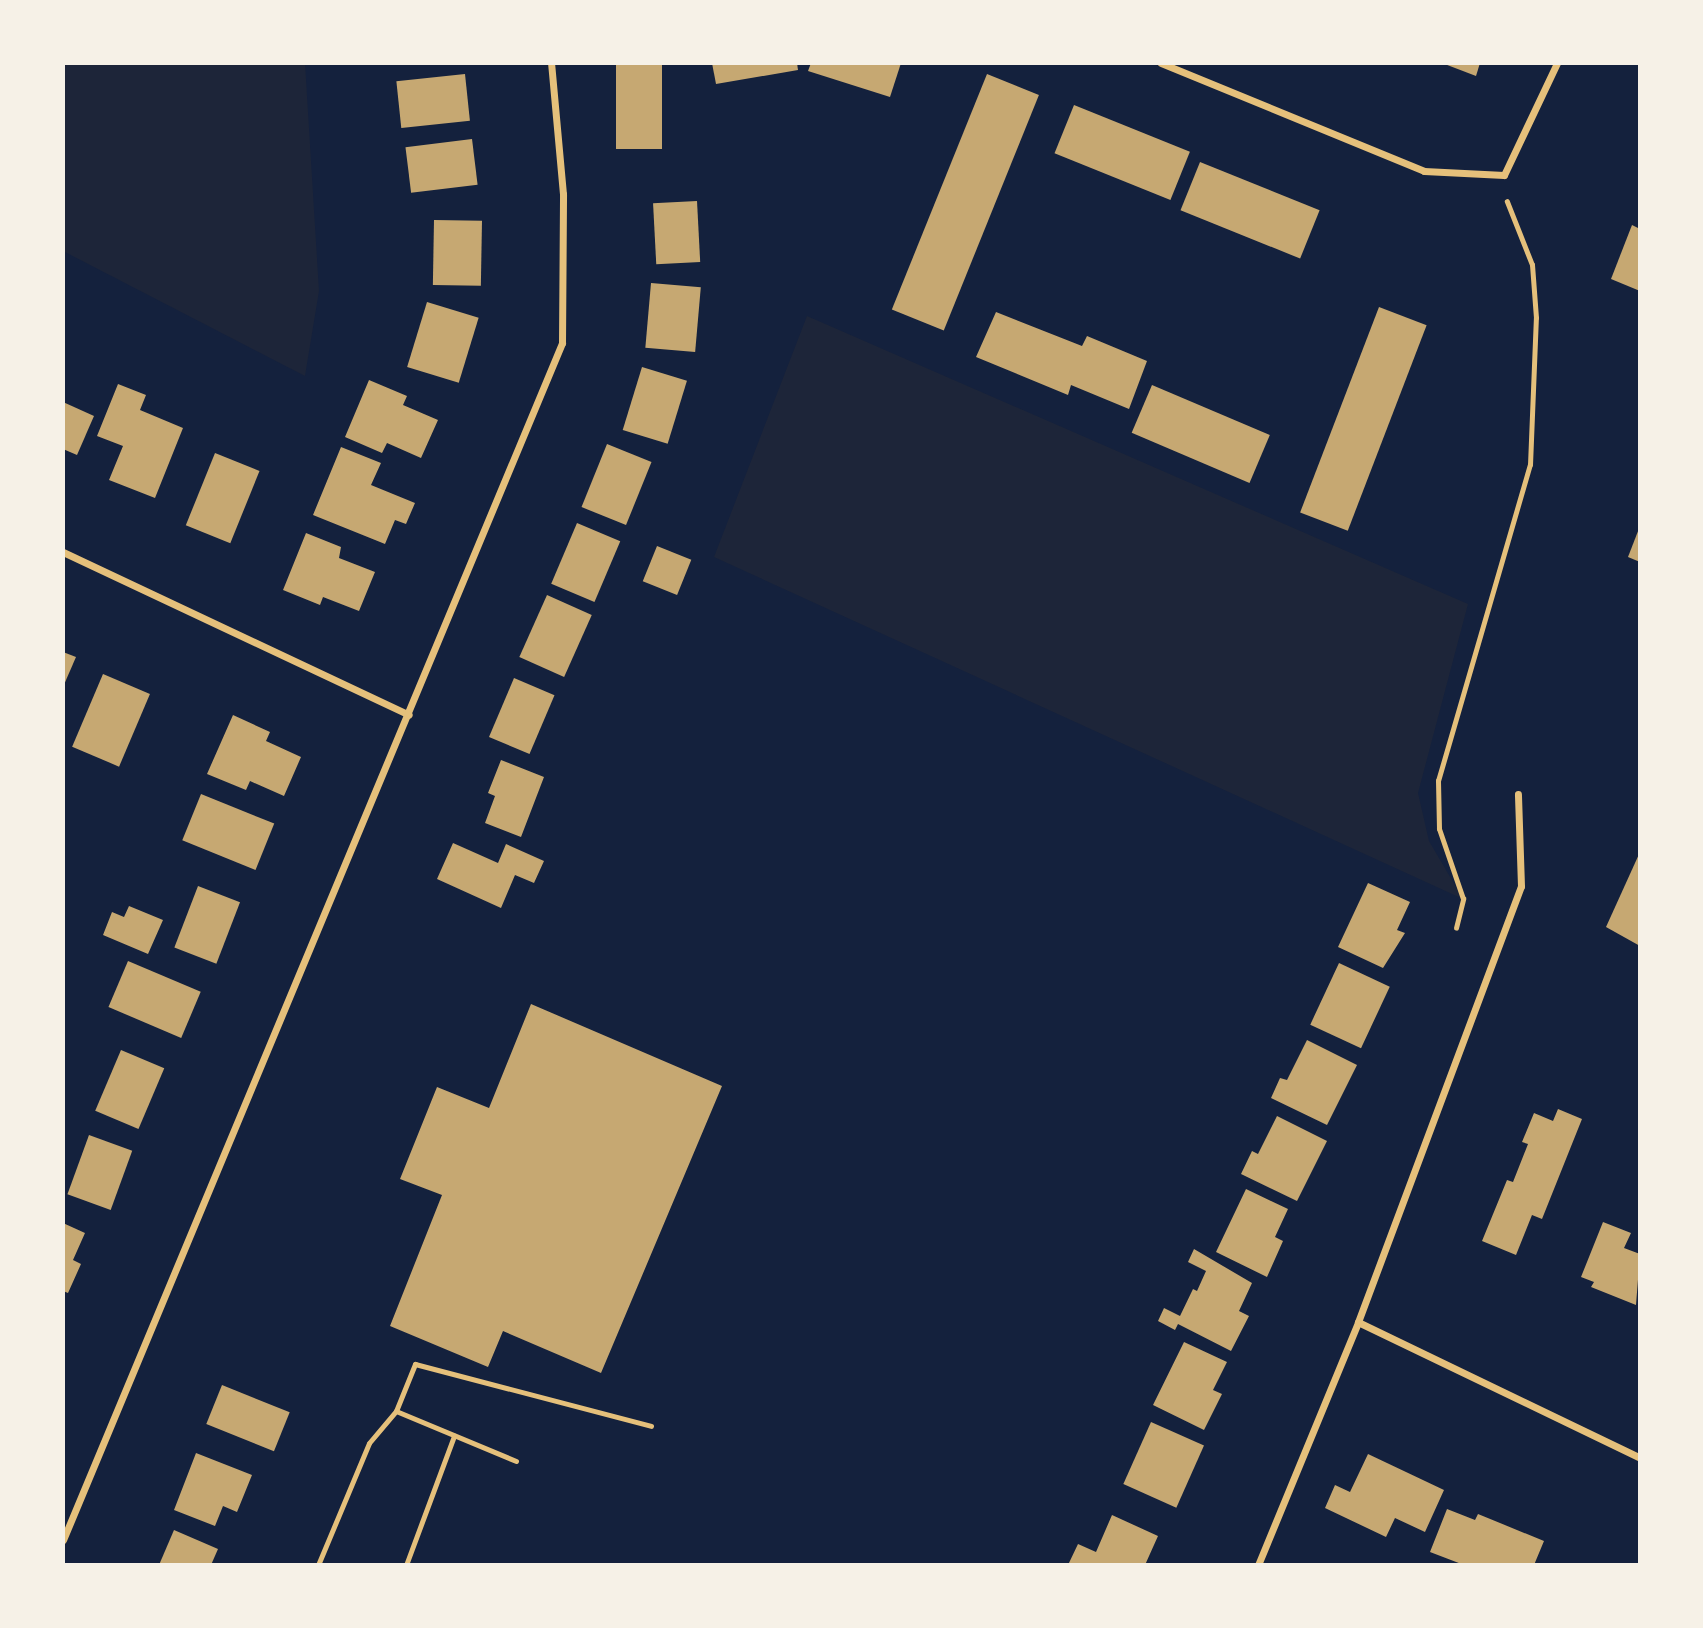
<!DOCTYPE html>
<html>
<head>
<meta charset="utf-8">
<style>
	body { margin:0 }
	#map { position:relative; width:1703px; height:1628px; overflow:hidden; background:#14213d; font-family:"Space Grotesk",sans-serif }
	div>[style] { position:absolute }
	.green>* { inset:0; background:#1d2539 }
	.building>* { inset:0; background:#c6a872; transform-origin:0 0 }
	.path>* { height:4.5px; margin:-2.25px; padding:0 2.25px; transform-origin:2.25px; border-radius:2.25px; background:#e5c07b }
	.service>* { height:5px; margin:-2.5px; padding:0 2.5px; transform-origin:2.5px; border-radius:2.5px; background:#e5c07b }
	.minor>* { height:7px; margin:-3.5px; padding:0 3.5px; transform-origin:3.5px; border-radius:3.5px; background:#e5c07b }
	span { translate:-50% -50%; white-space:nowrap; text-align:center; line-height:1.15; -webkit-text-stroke:5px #f6f1e7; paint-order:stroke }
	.frame { position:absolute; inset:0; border:65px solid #f6f1e7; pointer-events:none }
</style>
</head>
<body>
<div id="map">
	<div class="green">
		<i style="clip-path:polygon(63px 63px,305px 63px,319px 291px,305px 376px,63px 251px)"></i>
		<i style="clip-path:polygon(807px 316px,1468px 604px,1418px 793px,1429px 841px,1463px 899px,714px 557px)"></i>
	</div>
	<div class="building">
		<i style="left:616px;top:63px;width:46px;height:86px"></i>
		<i style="clip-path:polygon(712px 63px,797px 63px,798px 70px,716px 84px)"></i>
		<i style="clip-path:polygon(811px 63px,901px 63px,890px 97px,808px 71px)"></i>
		<i style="clip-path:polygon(1442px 63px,1480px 63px,1476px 76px)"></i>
		<i style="left:465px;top:74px;width:47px;height:69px;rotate:84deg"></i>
		<i style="left:987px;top:74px;width:56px;height:254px;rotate:22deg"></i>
		<i style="left:1074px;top:105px;width:125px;height:52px;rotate:22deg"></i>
		<i style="left:472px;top:139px;width:46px;height:67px;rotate:83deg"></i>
		<i style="left:1200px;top:162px;width:129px;height:52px;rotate:22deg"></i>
		<i style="left:697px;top:201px;width:61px;height:44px;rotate:87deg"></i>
		<i style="left:434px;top:220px;width:48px;height:65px;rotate:1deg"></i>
		<i style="clip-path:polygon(1632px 225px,1640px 229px,1640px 291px,1611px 279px)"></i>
		<i style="left:651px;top:283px;width:50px;height:65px;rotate:5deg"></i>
		<i style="left:427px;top:302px;width:54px;height:68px;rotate:17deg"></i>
		<i style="left:1379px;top:307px;width:51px;height:220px;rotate:21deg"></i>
		<i style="clip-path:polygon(996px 312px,1082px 346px,1087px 336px,1147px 361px,1129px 409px,1071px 385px,1068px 395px,976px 357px)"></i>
		<i style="left:642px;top:367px;width:47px;height:66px;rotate:17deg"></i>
		<i style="clip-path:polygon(369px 380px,407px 396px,403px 405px,438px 420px,421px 458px,387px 443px,382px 453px,345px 437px)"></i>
		<i style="clip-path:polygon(118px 384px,146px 395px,140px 410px,183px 428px,155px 498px,109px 480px,123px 446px,97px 436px)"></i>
		<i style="left:1152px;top:385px;width:128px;height:52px;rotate:23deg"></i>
		<i style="clip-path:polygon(63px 402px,94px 416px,77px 455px,63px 449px)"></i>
		<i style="left:607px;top:444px;width:48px;height:68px;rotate:22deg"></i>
		<i style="clip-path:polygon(341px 447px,381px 463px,371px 485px,415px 503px,406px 524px,395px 520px,385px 544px,313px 515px)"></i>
		<i style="left:215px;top:453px;width:48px;height:78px;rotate:22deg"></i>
		<i style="left:577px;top:523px;width:47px;height:66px;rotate:23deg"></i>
		<i style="clip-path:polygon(1640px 526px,1640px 562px,1628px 557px)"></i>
		<i style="clip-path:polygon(306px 533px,341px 547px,339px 558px,375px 572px,359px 611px,323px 597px,320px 605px,283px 590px)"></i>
		<i style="left:657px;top:546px;width:37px;height:38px;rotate:22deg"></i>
		<i style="left:547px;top:595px;width:49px;height:68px;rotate:24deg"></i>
		<i style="clip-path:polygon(63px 652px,76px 657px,63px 687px)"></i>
		<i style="left:103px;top:674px;width:51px;height:79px;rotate:23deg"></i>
		<i style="left:514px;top:678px;width:44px;height:64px;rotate:23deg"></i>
		<i style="clip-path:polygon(233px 715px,270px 732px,266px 741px,301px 757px,284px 796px,250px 781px,246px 790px,207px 774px)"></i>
		<i style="clip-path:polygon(501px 760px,544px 777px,521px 837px,485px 823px,495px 796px,488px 793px)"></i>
		<i style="left:201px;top:794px;width:79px;height:50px;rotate:22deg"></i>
		<i style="clip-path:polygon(453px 843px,498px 863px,506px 844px,544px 861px,534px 883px,515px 875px,501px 908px,437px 879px)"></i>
		<i style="clip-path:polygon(1640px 852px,1640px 946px,1606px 927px)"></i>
		<i style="clip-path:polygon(1368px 883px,1410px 902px,1397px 930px,1405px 933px,1383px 968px,1338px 947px)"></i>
		<i style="left:198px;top:886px;width:45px;height:66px;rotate:21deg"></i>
		<i style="clip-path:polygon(129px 906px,163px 920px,148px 954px,103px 935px,112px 912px,124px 917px)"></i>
		<i style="left:128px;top:961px;width:79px;height:50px;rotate:23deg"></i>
		<i style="left:1339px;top:963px;width:56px;height:68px;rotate:25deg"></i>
		<i style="clip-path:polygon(531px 1004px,722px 1086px,601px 1373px,503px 1331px,488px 1367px,390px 1326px,442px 1195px,400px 1179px,437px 1087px,489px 1108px)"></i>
		<i style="clip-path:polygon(1307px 1040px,1357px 1065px,1327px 1125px,1271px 1098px,1280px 1078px,1287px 1080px)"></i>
		<i style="left:121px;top:1050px;width:47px;height:66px;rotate:23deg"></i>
		<i style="clip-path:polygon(1558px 1109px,1582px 1119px,1542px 1219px,1532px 1215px,1516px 1255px,1482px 1241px,1507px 1180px,1513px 1182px,1528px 1144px,1522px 1142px,1534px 1113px,1553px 1121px)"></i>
		<i style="clip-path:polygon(1277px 1116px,1327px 1141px,1297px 1201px,1241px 1174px,1252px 1151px,1258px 1154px)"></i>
		<i style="left:89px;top:1135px;width:46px;height:63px;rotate:20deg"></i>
		<i style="clip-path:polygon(1246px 1189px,1288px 1209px,1275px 1237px,1283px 1241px,1267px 1277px,1216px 1252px)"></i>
		<i style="clip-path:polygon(1603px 1222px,1631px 1233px,1624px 1248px,1640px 1254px,1636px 1305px,1591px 1287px,1594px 1282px,1581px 1277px)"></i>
		<i style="clip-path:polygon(63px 1223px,85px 1233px,73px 1260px,81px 1264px,68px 1293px,63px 1291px)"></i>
		<i style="clip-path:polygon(1194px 1249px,1252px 1283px,1239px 1311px,1249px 1316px,1231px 1351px,1178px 1324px,1175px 1330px,1158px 1321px,1164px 1308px,1180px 1316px,1193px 1289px,1197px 1291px,1206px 1271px,1188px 1262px)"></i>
		<i style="clip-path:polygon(1184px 1342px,1227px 1362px,1213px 1390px,1222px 1394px,1204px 1430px,1153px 1405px)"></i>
		<i style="left:222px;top:1385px;width:73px;height:42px;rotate:22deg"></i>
		<i style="left:1151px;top:1422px;width:58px;height:68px;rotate:24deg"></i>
		<i style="clip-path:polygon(196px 1453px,252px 1475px,237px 1512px,223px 1506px,215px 1526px,174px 1510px)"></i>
		<i style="clip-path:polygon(1368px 1454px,1444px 1490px,1425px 1532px,1395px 1518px,1386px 1537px,1325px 1508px,1335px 1485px,1350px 1492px)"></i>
		<i style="clip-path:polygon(1447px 1509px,1475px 1520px,1478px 1514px,1544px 1541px,1534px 1565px,1464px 1565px,1430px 1552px)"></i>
		<i style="clip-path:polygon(1112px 1515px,1158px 1536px,1145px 1565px,1068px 1565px,1078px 1544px,1096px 1552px)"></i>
		<i style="clip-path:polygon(174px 1530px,218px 1549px,211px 1565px,159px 1565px)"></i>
	</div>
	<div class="path">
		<i style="left:1456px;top:928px;width:30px;rotate:-76deg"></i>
		<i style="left:1463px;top:899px;width:74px;rotate:-108.9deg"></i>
		<i style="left:1439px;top:829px;width:48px;rotate:-91.2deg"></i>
		<i style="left:1438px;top:781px;width:329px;rotate:-73.8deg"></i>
		<i style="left:1530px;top:465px;width:147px;rotate:-87.7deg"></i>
		<i style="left:1536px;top:318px;width:53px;rotate:-94.3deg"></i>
		<i style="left:1532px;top:265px;width:68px;rotate:-111.6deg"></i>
	</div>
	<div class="service">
		<i style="left:516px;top:1461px;width:130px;rotate:-157.4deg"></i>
		<i style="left:396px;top:1411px;width:51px;rotate:-68deg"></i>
		<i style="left:415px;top:1364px;width:244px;rotate:14.7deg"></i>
		<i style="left:318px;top:1565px;width:132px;rotate:-67.3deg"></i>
		<i style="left:369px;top:1443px;width:42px;rotate:-49.8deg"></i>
		<i style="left:406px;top:1565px;width:138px;rotate:-69.6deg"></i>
	</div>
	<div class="minor">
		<i style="left:1161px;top:63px;width:284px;rotate:22.3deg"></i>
		<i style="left:1424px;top:171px;width:80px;rotate:2.9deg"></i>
		<i style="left:1504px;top:175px;width:124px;rotate:-64.7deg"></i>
		<i style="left:63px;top:552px;width:382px;rotate:25.2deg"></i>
		<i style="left:1358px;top:1322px;width:313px;rotate:25.7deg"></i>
		<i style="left:63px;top:1540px;width:1297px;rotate:-67.37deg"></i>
		<i style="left:562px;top:343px;width:149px;rotate:-89.6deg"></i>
		<i style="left:563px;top:194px;width:132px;rotate:-95.2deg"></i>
		<i style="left:1258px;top:1565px;width:263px;rotate:-67.6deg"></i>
		<i style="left:1358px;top:1322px;width:465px;rotate:-69.5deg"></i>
		<i style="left:1521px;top:886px;width:92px;rotate:-91.9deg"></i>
	</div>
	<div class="frame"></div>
</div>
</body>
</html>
